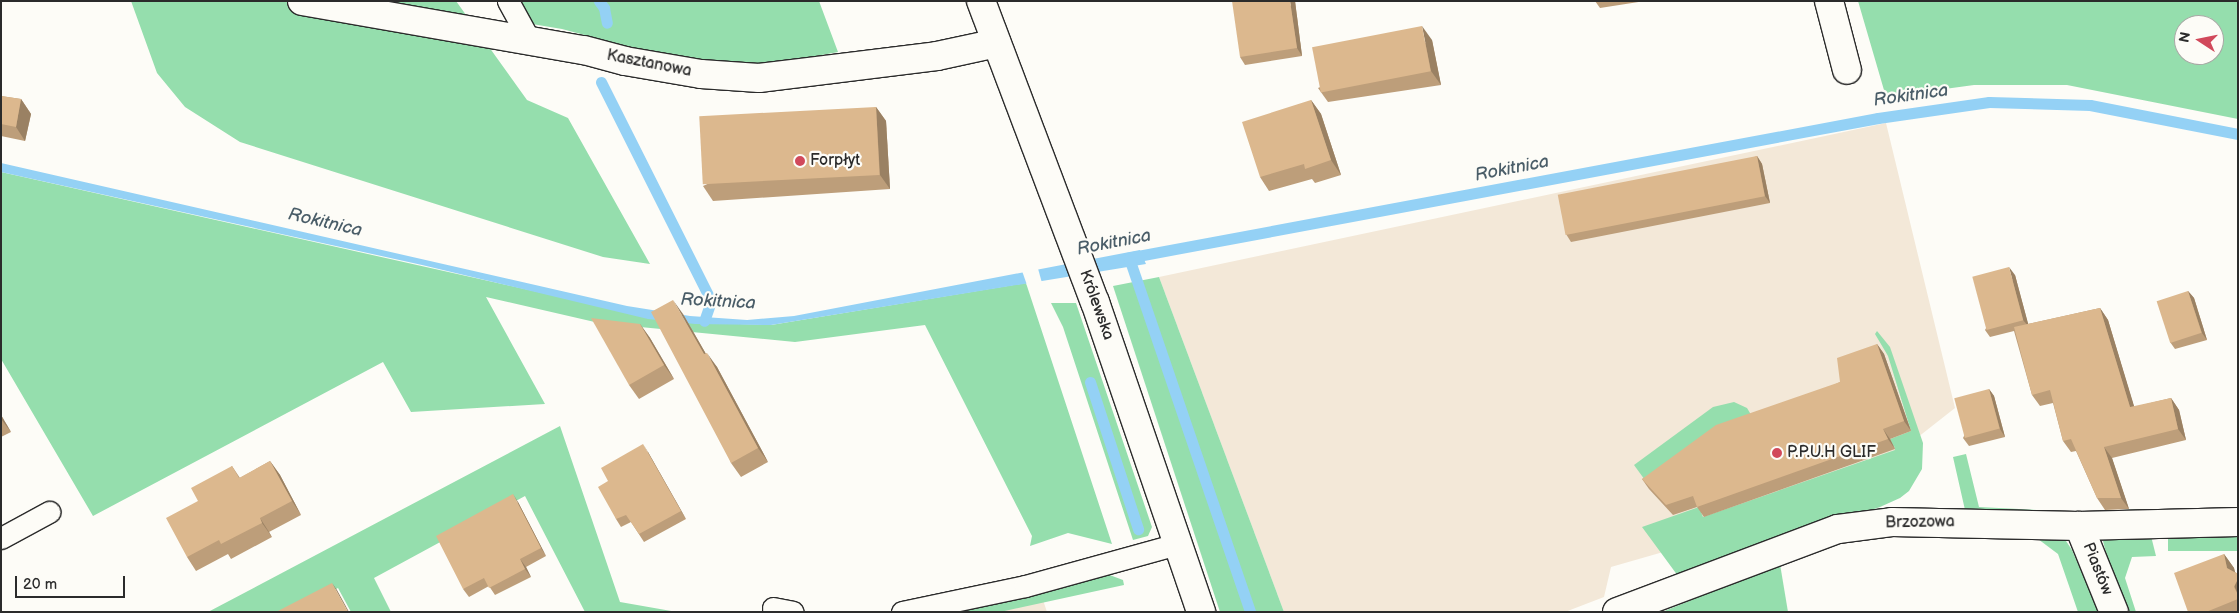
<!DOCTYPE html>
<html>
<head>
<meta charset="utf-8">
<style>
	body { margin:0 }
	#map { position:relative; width:2239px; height:613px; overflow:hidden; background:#fdfcf7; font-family:"Balsamiq Sans",sans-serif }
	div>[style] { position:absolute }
	.built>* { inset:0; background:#f3e8d8 }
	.green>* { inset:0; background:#95dead; transform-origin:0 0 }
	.water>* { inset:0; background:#94d1f5 }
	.pier>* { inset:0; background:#fdfcf7 }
	.stream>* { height:11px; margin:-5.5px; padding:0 5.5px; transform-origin:5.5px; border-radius:5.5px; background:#94d1f5 }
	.roads { filter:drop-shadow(1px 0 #2b2b2b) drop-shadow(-1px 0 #2b2b2b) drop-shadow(0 1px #2b2b2b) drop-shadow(0 -1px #2b2b2b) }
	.lane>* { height:21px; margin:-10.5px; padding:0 10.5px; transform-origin:10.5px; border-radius:10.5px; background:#fdfcf7 }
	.street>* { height:28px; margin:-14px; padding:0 14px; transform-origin:14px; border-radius:14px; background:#fdfcf7 }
	.secondary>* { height:28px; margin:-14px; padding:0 14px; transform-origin:14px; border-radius:14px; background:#fdfcf7 }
	.wall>* { inset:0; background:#bd9e7a }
	.shaded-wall>* { inset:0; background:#9a8163 }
	.building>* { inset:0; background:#dcb88e; transform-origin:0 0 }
	.dots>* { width:14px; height:14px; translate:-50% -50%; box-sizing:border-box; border:2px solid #fdfcf7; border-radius:50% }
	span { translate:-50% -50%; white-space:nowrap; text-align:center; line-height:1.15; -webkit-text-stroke:4.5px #fdfcf7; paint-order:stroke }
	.street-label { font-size:16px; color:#2b2b2b }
	.poi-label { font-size:16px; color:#2b2b2b }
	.left { translate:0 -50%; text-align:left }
	.water-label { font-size:18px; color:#4a5d68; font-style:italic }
	.frame { position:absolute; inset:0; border:2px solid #2b2b2b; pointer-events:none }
	.north { position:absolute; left:2174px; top:15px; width:50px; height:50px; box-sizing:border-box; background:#fdfcf7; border:1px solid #a9a8a5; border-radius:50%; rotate:281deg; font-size:14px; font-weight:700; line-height:20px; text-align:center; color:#2b2b2b }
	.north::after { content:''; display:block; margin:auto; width:18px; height:22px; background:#d1495b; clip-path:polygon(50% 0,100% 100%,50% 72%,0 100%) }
	.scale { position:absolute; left:15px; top:576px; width:110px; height:22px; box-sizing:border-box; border:2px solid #2b2b2b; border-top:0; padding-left:6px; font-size:15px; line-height:18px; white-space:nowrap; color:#2b2b2b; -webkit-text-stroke:4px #fdfcf7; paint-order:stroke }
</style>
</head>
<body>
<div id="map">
	<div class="built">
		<i style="clip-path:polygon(1886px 123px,1955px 408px,1913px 441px,1920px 463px,1698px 542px,1611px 567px,1604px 597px,1565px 612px,1284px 612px,1159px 277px)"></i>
		<i style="clip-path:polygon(1042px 597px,1047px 612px,966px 612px)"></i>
	</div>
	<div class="green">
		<i style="clip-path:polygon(131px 1px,456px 1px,527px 100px,568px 118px,650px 264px,603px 257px,240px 142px,185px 107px,157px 73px)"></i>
		<i style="clip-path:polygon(502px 1px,819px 1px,838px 52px,768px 65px,686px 62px,562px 29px,514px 21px)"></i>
		<i style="clip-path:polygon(evenodd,1858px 1px,2238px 1px,2238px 119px,2067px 85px,1974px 85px,1886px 97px,1858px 1px,2184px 25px,2214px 25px,2214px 55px,2184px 55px,2184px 25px)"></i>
		<i style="clip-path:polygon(1px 172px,672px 322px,771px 325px,1026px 283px,1112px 544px,1068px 533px,1030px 546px,1032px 536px,925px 325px,795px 342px,599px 323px,486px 297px,545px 404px,411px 412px,383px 362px,93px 516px,1px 359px)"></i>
		<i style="clip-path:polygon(1159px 277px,1284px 612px,1220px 612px,1113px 286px)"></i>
		<i style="clip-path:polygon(1051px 303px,1076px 303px,1152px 527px,1148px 536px,1133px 540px,1063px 327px)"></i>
		<i style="clip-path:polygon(1877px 331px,1890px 347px,1923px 443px,1922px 469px,1909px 491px,1900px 498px,1880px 507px,1678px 576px,1642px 527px,1699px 507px,1703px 517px,1895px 450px,1894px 446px,1888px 449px,1885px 441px,1911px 431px,1888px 356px,1875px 334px)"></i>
		<i style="clip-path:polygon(1734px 402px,1747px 408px,1756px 423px,1650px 487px,1634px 465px,1713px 407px)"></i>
		<i style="clip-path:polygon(560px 426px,620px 602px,677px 612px,585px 612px,525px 496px,374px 578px,391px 612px,351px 612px,338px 588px,292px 612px,208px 612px)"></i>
		<i style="clip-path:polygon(1966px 454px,1979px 507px,2077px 512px,2146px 509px,2139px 516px,1965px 510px,1953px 457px)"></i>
		<i style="left:2238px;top:531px;width:20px;height:70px;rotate:90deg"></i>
		<i style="clip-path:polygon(2062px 535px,2072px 550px,2099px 612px,2078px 612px,2058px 554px,2038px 539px,1986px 537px)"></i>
		<i style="clip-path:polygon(2151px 536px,2156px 556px,2132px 557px,2125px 578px,2136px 612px,2128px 612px,2110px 569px,2103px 541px,2109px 537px)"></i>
		<i style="clip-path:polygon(1780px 564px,1788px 612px,1662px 612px)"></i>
		<i style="clip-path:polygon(1107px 574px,1123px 580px,1124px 585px,1000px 612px,943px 612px)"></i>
	</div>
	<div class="water">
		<i style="clip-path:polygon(1px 163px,627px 306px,690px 316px,747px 320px,794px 316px,1140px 250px,1146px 264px,771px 325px,695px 324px,648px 319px,422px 265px,1px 172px)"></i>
	</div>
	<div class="pier">
		<i style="clip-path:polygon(1037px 265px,1042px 283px,1027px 285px,1021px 268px)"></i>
	</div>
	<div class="stream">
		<i style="left:599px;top:1px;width:9px;rotate:54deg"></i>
		<i style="left:604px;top:8px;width:15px;rotate:79deg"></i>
		<i style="left:601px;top:82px;width:245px;rotate:63.3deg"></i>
		<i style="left:711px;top:301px;width:21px;rotate:109deg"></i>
		<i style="left:1127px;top:258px;width:764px;rotate:-10.56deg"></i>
		<i style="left:1878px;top:118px;width:112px;rotate:-8.2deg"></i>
		<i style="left:1989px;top:102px;width:101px;rotate:1.7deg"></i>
		<i style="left:2090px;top:105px;width:151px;rotate:11.1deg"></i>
		<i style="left:1129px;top:258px;width:374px;rotate:71.1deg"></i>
		<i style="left:1090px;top:382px;width:155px;rotate:71.9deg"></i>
	</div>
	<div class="roads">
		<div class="lane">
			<i style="left:508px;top:1px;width:46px;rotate:61.2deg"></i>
			<i style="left:1px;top:538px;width:55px;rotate:-28.4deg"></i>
			<i style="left:773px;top:608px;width:20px;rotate:11deg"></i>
			<i style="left:902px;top:612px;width:126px;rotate:-11.9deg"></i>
			<i style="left:1025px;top:586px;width:159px;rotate:-15.4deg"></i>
		</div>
		<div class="street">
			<i style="left:302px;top:1px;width:286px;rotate:9.9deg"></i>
			<i style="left:584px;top:50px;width:42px;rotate:15deg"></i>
			<i style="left:625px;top:61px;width:77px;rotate:9.7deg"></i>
			<i style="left:701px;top:74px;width:58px;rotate:3.9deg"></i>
			<i style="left:759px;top:78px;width:179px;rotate:-7deg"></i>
			<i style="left:937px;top:56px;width:61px;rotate:-12.2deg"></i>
			<i style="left:1829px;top:1px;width:71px;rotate:75.4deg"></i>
			<i style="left:2079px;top:526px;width:93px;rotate:67.9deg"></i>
			<i style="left:1617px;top:612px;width:236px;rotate:-20.6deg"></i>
			<i style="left:1838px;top:529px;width:54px;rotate:-7.4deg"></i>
			<i style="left:1892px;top:522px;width:187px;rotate:1.2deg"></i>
			<i style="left:2079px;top:526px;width:159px;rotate:-1.4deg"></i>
		</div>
		<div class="secondary">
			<i style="left:981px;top:1px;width:322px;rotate:69.3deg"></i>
			<i style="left:1095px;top:302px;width:328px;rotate:71.1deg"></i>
		</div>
	</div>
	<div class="wall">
		<i style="clip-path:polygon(1295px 1px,1302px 56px,1245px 65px,1240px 57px)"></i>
		<i style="clip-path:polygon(1595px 1px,1645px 1px,1600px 8px)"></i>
		<i style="clip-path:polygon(1432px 40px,1441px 85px,1328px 102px,1318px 88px)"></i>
		<i style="clip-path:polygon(1px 96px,21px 99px,31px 114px,25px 141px,1px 136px)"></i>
		<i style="clip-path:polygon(1311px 100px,1321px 114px,1341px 175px,1315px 183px,1312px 179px,1269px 191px,1260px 177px)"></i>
		<i style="clip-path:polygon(876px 107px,886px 121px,890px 189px,713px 201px,703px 186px)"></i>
		<i style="clip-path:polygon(1757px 156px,1762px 164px,1770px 203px,1571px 242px,1566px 234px)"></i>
		<i style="clip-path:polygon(2015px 275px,2028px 324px,2100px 308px,2108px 320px,2134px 407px,2171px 398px,2179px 410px,2186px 440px,2112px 458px,2129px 509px,2105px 510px,2097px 498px,2076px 451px,2071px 452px,2063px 441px,2053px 403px,2040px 406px,2032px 395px,2014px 331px,1990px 337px,1985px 330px)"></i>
		<i style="clip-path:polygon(2188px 291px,2194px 298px,2207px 340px,2175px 349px,2170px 342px)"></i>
		<i style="clip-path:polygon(683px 314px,706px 354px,717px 367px,768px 462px,741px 477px,731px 463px)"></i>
		<i style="clip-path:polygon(640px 324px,650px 338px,674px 379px,639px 399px,629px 385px)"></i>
		<i style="clip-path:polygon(1877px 344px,1884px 354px,1911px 431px,1890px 439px,1895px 449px,1704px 517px,1697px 507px,1673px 515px,1649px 489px,1642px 479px,1840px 382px)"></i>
		<i style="clip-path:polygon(1989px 389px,1994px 396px,2005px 437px,1969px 446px,1963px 438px)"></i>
		<i style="clip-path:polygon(1px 415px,11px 432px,1px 437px)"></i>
		<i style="clip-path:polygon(648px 452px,686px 519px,644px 542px,631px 522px,621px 527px,616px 519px,608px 481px)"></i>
		<i style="clip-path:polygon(270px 461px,280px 475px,301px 515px,269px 532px,272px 537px,231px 559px,228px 554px,196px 571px,187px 557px,198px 501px,232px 466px,240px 478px)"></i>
		<i style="clip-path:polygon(518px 502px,546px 556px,526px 567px,531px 577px,495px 595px,489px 586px,469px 597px,463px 589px)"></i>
		<i style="clip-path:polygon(2224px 554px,2234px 568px,2235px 572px,2238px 574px,2238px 612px,2188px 612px)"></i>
	</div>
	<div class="shaded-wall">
		<i style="clip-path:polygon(1290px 1px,1295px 1px,1302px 56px,1297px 48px)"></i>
		<i style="clip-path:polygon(1422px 26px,1432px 40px,1441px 85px,1431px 71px)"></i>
		<i style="clip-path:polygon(21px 99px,31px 114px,25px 141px,16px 127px)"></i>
		<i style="clip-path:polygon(1311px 100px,1321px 114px,1341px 175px,1331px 160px)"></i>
		<i style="clip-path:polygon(876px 107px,886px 121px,890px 189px,880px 175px)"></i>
		<i style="clip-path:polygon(1757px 156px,1762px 164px,1770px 203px,1765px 196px)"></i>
		<i style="clip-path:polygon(2009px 267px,2015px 275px,2029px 327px,2023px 320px)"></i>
		<i style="clip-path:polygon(2188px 291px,2194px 298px,2207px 340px,2202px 333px)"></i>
		<i style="clip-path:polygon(673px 300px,683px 314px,714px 368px,704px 354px)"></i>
		<i style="clip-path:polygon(2100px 308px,2108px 320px,2138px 419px,2130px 407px)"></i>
		<i style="clip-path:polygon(640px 324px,650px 338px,674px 379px,664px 365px)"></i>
		<i style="clip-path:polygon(1877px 344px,1884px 354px,1911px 431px,1904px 421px)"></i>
		<i style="clip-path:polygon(707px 353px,717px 367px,768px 462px,758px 448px)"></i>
		<i style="clip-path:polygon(1989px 389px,1994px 396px,2005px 437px,2000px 429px)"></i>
		<i style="clip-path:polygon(2171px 398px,2179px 410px,2186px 440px,2178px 429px)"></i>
		<i style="clip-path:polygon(1px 415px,11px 432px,1px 419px)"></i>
		<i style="clip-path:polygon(1883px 429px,1890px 439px,1895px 449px,1888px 439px)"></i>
		<i style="clip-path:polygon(643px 444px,648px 452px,686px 519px,681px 511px)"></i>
		<i style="clip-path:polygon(2104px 447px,2112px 458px,2129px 509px,2121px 498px)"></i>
		<i style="clip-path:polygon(270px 461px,280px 475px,301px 515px,292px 501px)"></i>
		<i style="clip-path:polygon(513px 494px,518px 502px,546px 556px,541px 548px)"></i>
		<i style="clip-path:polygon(260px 518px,269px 532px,272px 537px,262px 523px)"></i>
		<i style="clip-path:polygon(2224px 554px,2234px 568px,2237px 582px,2238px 579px,2238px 595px,2227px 568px)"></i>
		<i style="clip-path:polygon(520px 559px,526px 567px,531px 577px,525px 569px)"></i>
		<i style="clip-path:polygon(332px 583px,337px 590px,349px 612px,348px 612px)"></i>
	</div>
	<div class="building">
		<i style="clip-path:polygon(1232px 1px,1290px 1px,1297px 48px,1240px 57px)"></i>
		<i style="left:1422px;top:26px;width:46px;height:112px;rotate:79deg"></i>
		<i style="clip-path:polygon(1px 96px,21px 99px,16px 127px,1px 124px)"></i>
		<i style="clip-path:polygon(1311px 100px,1331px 160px,1305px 169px,1304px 164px,1260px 177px,1242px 122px)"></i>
		<i style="left:876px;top:107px;width:68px;height:177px;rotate:87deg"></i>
		<i style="left:1757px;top:156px;width:41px;height:203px;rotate:79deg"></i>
		<i style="left:2009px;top:267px;width:55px;height:38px;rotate:75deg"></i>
		<i style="left:2188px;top:291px;width:44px;height:33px;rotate:72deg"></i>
		<i style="clip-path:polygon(673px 300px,704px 354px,707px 353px,758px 448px,731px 463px,651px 312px)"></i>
		<i style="clip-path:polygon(2100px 308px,2130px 407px,2171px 398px,2178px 429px,2104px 447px,2121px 498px,2097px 498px,2071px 439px,2063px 441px,2050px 390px,2032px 395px,2014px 327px)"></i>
		<i style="clip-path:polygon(591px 318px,640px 324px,664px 365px,629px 385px)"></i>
		<i style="clip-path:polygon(1877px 344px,1904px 421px,1883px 429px,1888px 439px,1697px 507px,1693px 496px,1666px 505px,1642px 479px,1716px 425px,1840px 382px,1837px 358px)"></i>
		<i style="left:1989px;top:389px;width:41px;height:36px;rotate:75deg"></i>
		<i style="clip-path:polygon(643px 444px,681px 511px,639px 534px,626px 515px,616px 519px,598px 487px,608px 481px,601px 468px)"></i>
		<i style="clip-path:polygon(270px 461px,292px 501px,260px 518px,262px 523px,221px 544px,219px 540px,187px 557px,166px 518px,198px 501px,191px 488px,232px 466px,239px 478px)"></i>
		<i style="clip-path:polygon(513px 494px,541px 548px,520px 559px,525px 569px,489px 588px,484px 578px,463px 589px,436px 536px)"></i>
		<i style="clip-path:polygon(2224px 554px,2227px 568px,2238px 574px,2238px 579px,2234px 587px,2238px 595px,2238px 599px,2206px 612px,2188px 612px,2174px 573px)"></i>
		<i style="clip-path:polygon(332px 583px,348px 612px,276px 612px)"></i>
	</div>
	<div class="dots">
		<i style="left:800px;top:161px;background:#d1495b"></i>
		<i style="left:1777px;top:453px;background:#d1495b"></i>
	</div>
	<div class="street-label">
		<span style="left:649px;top:64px;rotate:11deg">Kasztanowa</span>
		<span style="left:1096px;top:305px;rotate:70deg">Królewska</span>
		<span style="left:1920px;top:523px;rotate:-1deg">Brzozowa</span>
		<span style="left:2097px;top:569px;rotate:68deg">Piastów</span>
	</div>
	<div class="poi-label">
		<span class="left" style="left:810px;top:161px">Forpłyt</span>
		<span class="left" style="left:1787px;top:453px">P.P.U.H GLIF</span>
	</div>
	<div class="water-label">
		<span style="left:1911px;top:96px;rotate:-8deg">Rokitnica</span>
		<span style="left:1512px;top:169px;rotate:-11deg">Rokitnica</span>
		<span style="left:325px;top:223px;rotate:13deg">Rokitnica</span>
		<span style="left:1114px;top:243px;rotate:-11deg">Rokitnica</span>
		<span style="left:718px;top:302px;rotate:3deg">Rokitnica</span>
	</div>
	<div class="frame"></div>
	<div class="north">N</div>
	<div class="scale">20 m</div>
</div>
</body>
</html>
